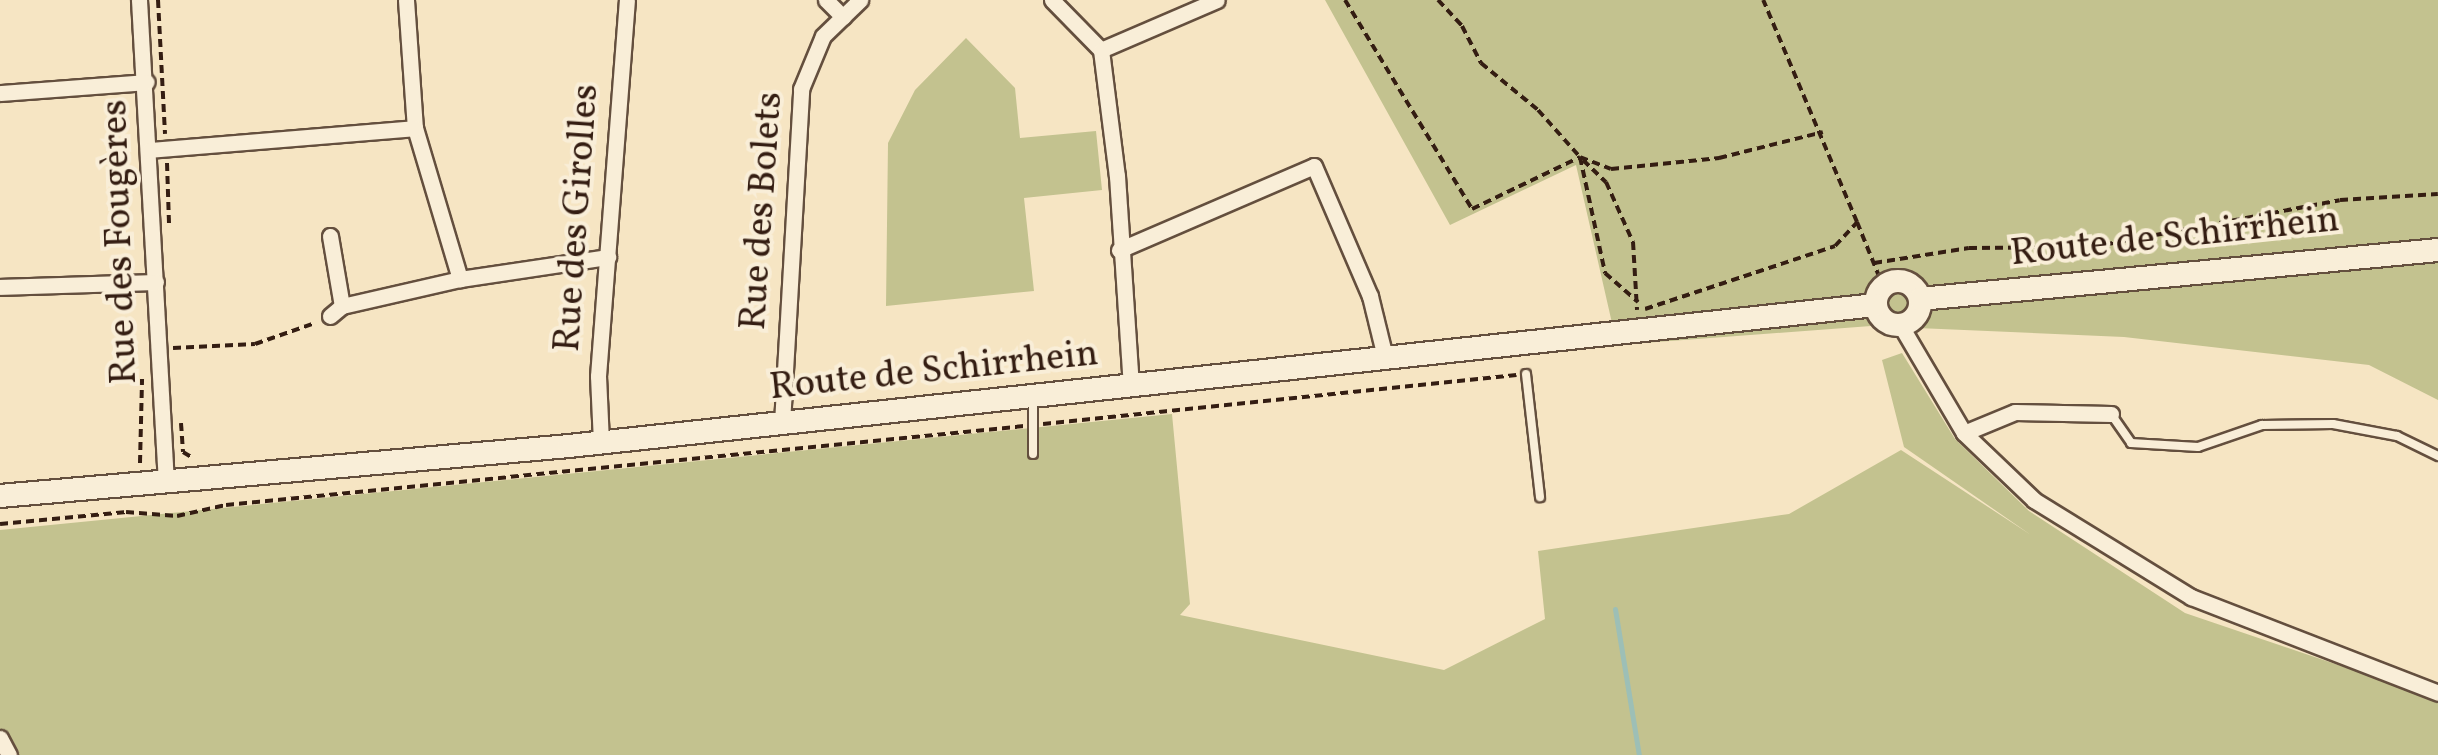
<!DOCTYPE html>
<html>
<head>
<meta charset="utf-8">
<style>
	body { margin:0 }
	#map { position:relative; width:2438px; height:755px; overflow:hidden; background:#f6e5c3; font-family:Vollkorn,serif }
	div>[style] { position:absolute }
	.green>* { inset:0; background:#c3c28f }
	.stream>* { height:5px; margin:-2.5px; padding:0 2.5px; transform-origin:2.5px; border-radius:2.5px; background:#9dbfb6 }
	.path>* { height:4px; margin-top:-2px; transform-origin:0; background:repeating-linear-gradient(90deg,#341d12 0 8px,transparent 0 13px) }
	.roads { filter:drop-shadow(2px 0 #644f3e) drop-shadow(-2px 0 #644f3e) drop-shadow(0 2px #644f3e) drop-shadow(0 -2px #644f3e) }
	.lane>* { height:8px; margin:-4px; padding:0 4px; transform-origin:4px; border-radius:4px; background:#f9eed8 }
	.street>* { height:15px; margin:-7.5px; padding:0 7.5px; transform-origin:7.5px; border-radius:7.5px; background:#f9eed8 }
	.secondary>* { height:22px; margin:-11px; padding:0 11px; transform-origin:11px; border-radius:11px; background:#f9eed8 }
	.secondary>.ring { margin:-11px; padding:0; box-sizing:content-box; background:none; border:22px solid #f9eed8; border-radius:50% }
	span { translate:-50% -50%; white-space:nowrap; text-align:center; line-height:1.15; -webkit-text-stroke:8px #f9eed8; paint-order:stroke }
	.street-label { font-size:38px; color:#341d12 }
</style>
</head>
<body>
<div id="map">
	<div class="green">
		<i style="clip-path:polygon(1325px 0,2438px 0,2438px 400px,2369px 365px,2124px 337px,1871px 326px,1617px 345px,1576px 165px,1450px 225px)"></i>
		<i style="clip-path:polygon(966px 38px,1015px 88px,1020px 138px,1096px 131px,1102px 190px,1024px 198px,1034px 291px,886px 306px,888px 143px,915px 90px)"></i>
		<i style="clip-path:polygon(1902px 353px,1955px 439px,2029px 511px,2185px 613px,2438px 699px,2438px 755px,0 755px,0 530px,1172px 414px,1190px 604px,1180px 615px,1444px 670px,1545px 619px,1538px 551px,1789px 514px,1901px 450px,2031px 535px,1904px 447px,1882px 360px)"></i>
	</div>
	<div class="stream">
		<i style="left:1615px;top:609px;width:148px;rotate:80.7deg"></i>
	</div>
	<div class="path">
		<i style="left:158px;top:0;width:134px;rotate:87deg"></i>
		<i style="left:1345px;top:0;width:245px;rotate:58.7deg"></i>
		<i style="left:1472px;top:209px;width:120px;rotate:-25.7deg"></i>
		<i style="left:1580px;top:157px;width:33px;rotate:21deg"></i>
		<i style="left:1611px;top:169px;width:109px;rotate:-5.8deg"></i>
		<i style="left:1719px;top:158px;width:107px;rotate:-14deg"></i>
		<i style="left:1438px;top:0;width:35px;rotate:47deg"></i>
		<i style="left:1462px;top:26px;width:42px;rotate:62.8deg"></i>
		<i style="left:1481px;top:63px;width:74px;rotate:39.5deg"></i>
		<i style="left:1538px;top:110px;width:63px;rotate:48.2deg"></i>
		<i style="left:1580px;top:157px;width:119px;rotate:77.8deg"></i>
		<i style="left:1605px;top:273px;width:44px;rotate:41.3deg"></i>
		<i style="left:1583px;top:160px;width:32px;rotate:44deg"></i>
		<i style="left:1606px;top:182px;width:66px;rotate:65.8deg"></i>
		<i style="left:1633px;top:242px;width:68px;rotate:86.6deg"></i>
		<i style="left:167px;top:163px;width:61px;rotate:88.1deg"></i>
		<i style="left:1857px;top:222px;width:69px;rotate:67.9deg"></i>
		<i style="left:1874px;top:263px;width:96px;rotate:-9deg"></i>
		<i style="left:1969px;top:248px;width:123px;rotate:-0.5deg"></i>
		<i style="left:2092px;top:247px;width:252px;rotate:-10.7deg"></i>
		<i style="left:2340px;top:200px;width:98px;rotate:-3.5deg"></i>
		<i style="left:1645px;top:309px;width:200px;rotate:-18.3deg"></i>
		<i style="left:1835px;top:246px;width:33px;rotate:-47deg"></i>
		<i style="left:1857px;top:222px;width:241px;rotate:-112.9deg"></i>
		<i style="left:173px;top:348px;width:82px;rotate:-2.8deg"></i>
		<i style="left:255px;top:344px;width:64px;rotate:-19.3deg"></i>
		<i style="left:181px;top:423px;width:29px;rotate:86deg"></i>
		<i style="left:183px;top:452px;width:12px;rotate:31deg"></i>
		<i style="left:1043px;top:424px;width:476px;rotate:-5.9deg"></i>
		<i style="left:140px;top:463px;width:84px;rotate:-88.6deg"></i>
		<i style="left:0;top:524px;width:127px;rotate:-5.4deg"></i>
		<i style="left:126px;top:512px;width:51px;rotate:4.5deg"></i>
		<i style="left:177px;top:516px;width:50px;rotate:-12.7deg"></i>
		<i style="left:226px;top:505px;width:802px;rotate:-5.65deg"></i>
	</div>
	<div class="roads">
		<div class="lane">
			<i style="left:1526px;top:374px;width:124px;rotate:83.5deg"></i>
			<i style="left:2111px;top:414px;width:35px;rotate:55deg"></i>
			<i style="left:2131px;top:443px;width:67px;rotate:3.4deg"></i>
			<i style="left:2198px;top:447px;width:68px;rotate:-19deg"></i>
			<i style="left:2262px;top:425px;width:71px;rotate:-0.8deg"></i>
			<i style="left:2333px;top:424px;width:65px;rotate:10.6deg"></i>
			<i style="left:2397px;top:436px;width:46px;rotate:26deg"></i>
			<i style="left:1033px;top:454px;width:55px;rotate:-90deg"></i>
		</div>
		<div class="street">
			<i style="left:139px;top:0;width:483px;rotate:86.8deg"></i>
			<i style="left:406px;top:0;width:128px;rotate:86deg"></i>
			<i style="left:415px;top:128px;width:158px;rotate:73.4deg"></i>
			<i style="left:826px;top:0;width:24px;rotate:45deg"></i>
			<i style="left:1052px;top:0;width:70px;rotate:45.6deg"></i>
			<i style="left:1101px;top:50px;width:127px;rotate:82.8deg"></i>
			<i style="left:1117px;top:176px;width:210px;rotate:86.2deg"></i>
			<i style="left:1101px;top:50px;width:126px;rotate:-23.3deg"></i>
			<i style="left:0;top:93px;width:147px;rotate:-4.3deg"></i>
			<i style="left:149px;top:150px;width:267px;rotate:-4.7deg"></i>
			<i style="left:330px;top:236px;width:71px;rotate:80.3deg"></i>
			<i style="left:1119px;top:250px;width:212px;rotate:-23.3deg"></i>
			<i style="left:1314px;top:166px;width:142px;rotate:66.7deg"></i>
			<i style="left:1370px;top:296px;width:63px;rotate:76.2deg"></i>
			<i style="left:0;top:287px;width:156px;rotate:-1.8deg"></i>
			<i style="left:330px;top:316px;width:16px;rotate:-40deg"></i>
			<i style="left:342px;top:306px;width:121px;rotate:-12.9deg"></i>
			<i style="left:460px;top:279px;width:150px;rotate:-8.5deg"></i>
			<i style="left:1901px;top:326px;width:124px;rotate:59.5deg"></i>
			<i style="left:1964px;top:433px;width:97px;rotate:43.7deg"></i>
			<i style="left:2034px;top:500px;width:185px;rotate:31.7deg"></i>
			<i style="left:2191px;top:597px;width:265px;rotate:21.2deg"></i>
			<i style="left:782px;top:423px;width:335px;rotate:-86.7deg"></i>
			<i style="left:801px;top:89px;width:57px;rotate:-67.5deg"></i>
			<i style="left:823px;top:36px;width:52px;rotate:-44.2deg"></i>
			<i style="left:1964px;top:433px;width:55px;rotate:-22.4deg"></i>
			<i style="left:2015px;top:412px;width:96px;rotate:1.2deg"></i>
			<i style="left:601px;top:442px;width:66px;rotate:-92.6deg"></i>
			<i style="left:598px;top:376px;width:377px;rotate:-85.6deg"></i>
			<i style="left:0;top:738px;width:19px;rotate:62deg"></i>
		</div>
		<div class="secondary">
			<i class="ring" style="left:1876px;top:281px;width:22px;height:22px"></i>
			<i style="left:1920px;top:299px;width:520px;rotate:-5.4deg"></i>
			<i style="left:0;top:496px;width:571px;rotate:-5.02deg"></i>
			<i style="left:569px;top:446px;width:1314px;rotate:-6.16deg"></i>
		</div>
	</div>
	<div class="street-label">
		<span style="left:763px;top:211px;rotate:-86deg">Rue des Bolets</span>
		<span style="left:578px;top:218px;rotate:-86deg">Rue des Girolles</span>
		<span style="left:2175px;top:238px;rotate:-6deg">Route de Schirrhein</span>
		<span style="left:121px;top:242px;rotate:-92deg">Rue des Fougères</span>
		<span style="left:934px;top:372px;rotate:-6deg">Route de Schirrhein</span>
	</div>
</div>
</body>
</html>
